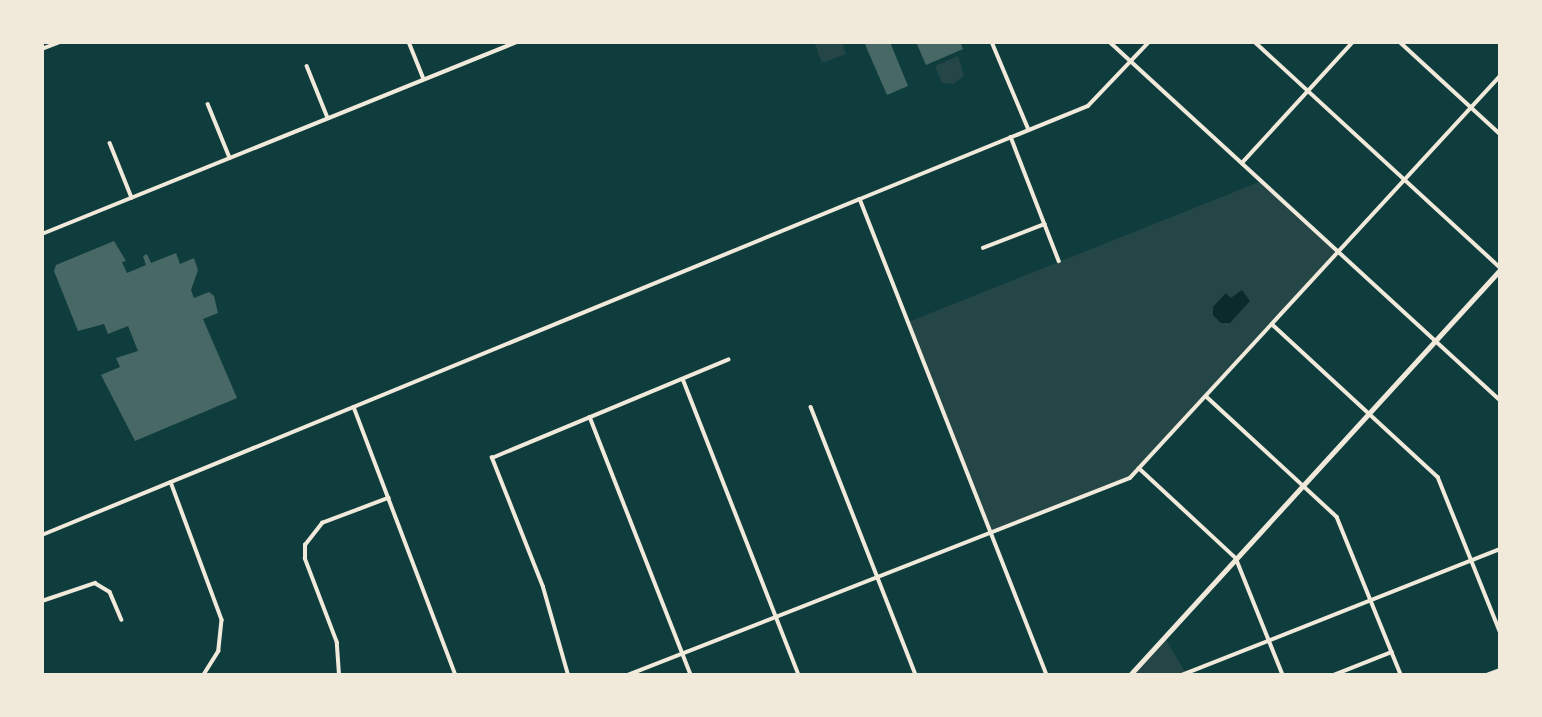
<!DOCTYPE html>
<html>
<head>
<meta charset="utf-8">
<style>
	body { margin:0 }
	#map { position:relative; width:1542px; height:717px; overflow:hidden; background:#0f3d3e; font-family:"Archivo Narrow",sans-serif }
	div>[style] { position:absolute }
	.green>* { inset:0; background:#244646 }
	.water>* { inset:0; background:#0a2a2b }
	.building>* { inset:0; background:#486865 }
	.minor>* { height:3.5px; margin:-1.75px; padding:0 1.75px; transform-origin:1.75px; border-radius:1.75px; background:#f1e9da }
	.tertiary>* { height:3.5px; margin:-1.75px; padding:0 1.75px; transform-origin:1.75px; border-radius:1.75px; background:#f1e9da }
	.secondary>* { height:4.5px; margin:-2.25px; padding:0 2.25px; transform-origin:2.25px; border-radius:2.25px; background:#f1e9da }
	span { translate:-50% -50%; white-space:nowrap; text-align:center; line-height:1.15; -webkit-text-stroke:5px #f1e9da; paint-order:stroke }
	.frame { position:absolute; inset:0; border:44px solid #f1e9da; pointer-events:none }
</style>
</head>
<body>
<div id="map">
	<div class="green">
		<i style="clip-path:polygon(814px 42px,842px 42px,846px 54px,822px 63px)"></i>
		<i style="clip-path:polygon(958px 56px,964px 76px,953px 84px,942px 83px,935px 66px)"></i>
		<i style="clip-path:polygon(1262px 181px,1338px 252px,1130px 478px,991px 532px,908px 322px)"></i>
		<i style="clip-path:polygon(1164px 636px,1186px 674px,1129px 675px)"></i>
	</div>
	<div class="water">
		<i style="clip-path:polygon(1242px 290px,1250px 301px,1230px 323px,1221px 323px,1213px 315px,1213px 307px,1226px 293px,1231px 298px)"></i>
	</div>
	<div class="building">
		<i style="clip-path:polygon(864px 42px,890px 42px,908px 86px,887px 95px)"></i>
		<i style="clip-path:polygon(916px 42px,960px 42px,963px 49px,926px 65px)"></i>
		<i style="clip-path:polygon(114px 241px,126px 261px,122px 262px,127px 273px,146px 265px,143px 256px,147px 254px,151px 263px,176px 253px,180px 264px,194px 258px,198px 270px,191px 290px,194px 298px,209px 292px,214px 296px,218px 313px,203px 319px,237px 398px,135px 441px,101px 375px,120px 367px,116px 358px,138px 351px,128px 326px,108px 334px,104px 324px,78px 331px,54px 271px,56px 265px)"></i>
	</div>
	<div class="minor">
		<i style="left:409px;top:42px;width:40px;rotate:68deg"></i>
		<i style="left:992px;top:42px;width:95px;rotate:67.2deg"></i>
		<i style="left:1110px;top:42px;width:529px;rotate:42.55deg"></i>
		<i style="left:1255px;top:42px;width:333px;rotate:42.6deg"></i>
		<i style="left:1400px;top:42px;width:136px;rotate:42.6deg"></i>
		<i style="left:42px;top:49px;width:19px;rotate:-21deg"></i>
		<i style="left:307px;top:66px;width:56px;rotate:68deg"></i>
		<i style="left:208px;top:104px;width:58px;rotate:67.8deg"></i>
		<i style="left:1011px;top:137px;width:133px;rotate:68.8deg"></i>
		<i style="left:110px;top:143px;width:59px;rotate:68.2deg"></i>
		<i style="left:1242px;top:163px;width:164px;rotate:-47.5deg"></i>
		<i style="left:860px;top:199px;width:246px;rotate:-22.2deg"></i>
		<i style="left:1088px;top:106px;width:88px;rotate:-46.4deg"></i>
		<i style="left:42px;top:234px;width:512px;rotate:-22.01deg"></i>
		<i style="left:983px;top:248px;width:66px;rotate:-21.2deg"></i>
		<i style="left:1272px;top:324px;width:226px;rotate:42.7deg"></i>
		<i style="left:1438px;top:477px;width:166px;rotate:68.1deg"></i>
		<i style="left:683px;top:379px;width:318px;rotate:68.6deg"></i>
		<i style="left:1206px;top:396px;width:178px;rotate:42.7deg"></i>
		<i style="left:1337px;top:517px;width:170px;rotate:67.9deg"></i>
		<i style="left:354px;top:407px;width:287px;rotate:69.2deg"></i>
		<i style="left:811px;top:407px;width:288px;rotate:68.6deg"></i>
		<i style="left:590px;top:417px;width:277px;rotate:68.6deg"></i>
		<i style="left:1139px;top:468px;width:132px;rotate:42.9deg"></i>
		<i style="left:1236px;top:558px;width:126px;rotate:68.1deg"></i>
		<i style="left:171px;top:482px;width:147px;rotate:69.7deg"></i>
		<i style="left:222px;top:620px;width:31px;rotate:96deg"></i>
		<i style="left:219px;top:651px;width:28px;rotate:122deg"></i>
		<i style="left:42px;top:601px;width:56px;rotate:-18.8deg"></i>
		<i style="left:95px;top:583px;width:17px;rotate:31deg"></i>
		<i style="left:110px;top:592px;width:30px;rotate:67deg"></i>
		<i style="left:339px;top:675px;width:32px;rotate:-94deg"></i>
		<i style="left:337px;top:643px;width:90px;rotate:-110.9deg"></i>
		<i style="left:305px;top:559px;width:14px;rotate:-90deg"></i>
		<i style="left:305px;top:545px;width:28px;rotate:-52deg"></i>
		<i style="left:322px;top:523px;width:71px;rotate:-20.7deg"></i>
		<i style="left:568px;top:675px;width:91px;rotate:-105.9deg"></i>
		<i style="left:543px;top:587px;width:139px;rotate:-111.6deg"></i>
		<i style="left:492px;top:458px;width:256px;rotate:-22.6deg"></i>
		<i style="left:628px;top:675px;width:539px;rotate:-21.43deg"></i>
		<i style="left:1130px;top:478px;width:546px;rotate:-47.37deg"></i>
		<i style="left:1182px;top:675px;width:342px;rotate:-21.6deg"></i>
		<i style="left:1334px;top:675px;width:62px;rotate:-21.6deg"></i>
		<i style="left:1487px;top:675px;width:14px;rotate:-21deg"></i>
	</div>
	<div class="tertiary">
		<i style="left:42px;top:535px;width:884px;rotate:-22.33deg"></i>
		<i style="left:860px;top:199px;width:511px;rotate:68.55deg"></i>
	</div>
	<div class="secondary">
		<i style="left:1130px;top:675px;width:549px;rotate:-47.59deg"></i>
	</div>
	<div class="frame"></div>
</div>
</body>
</html>
